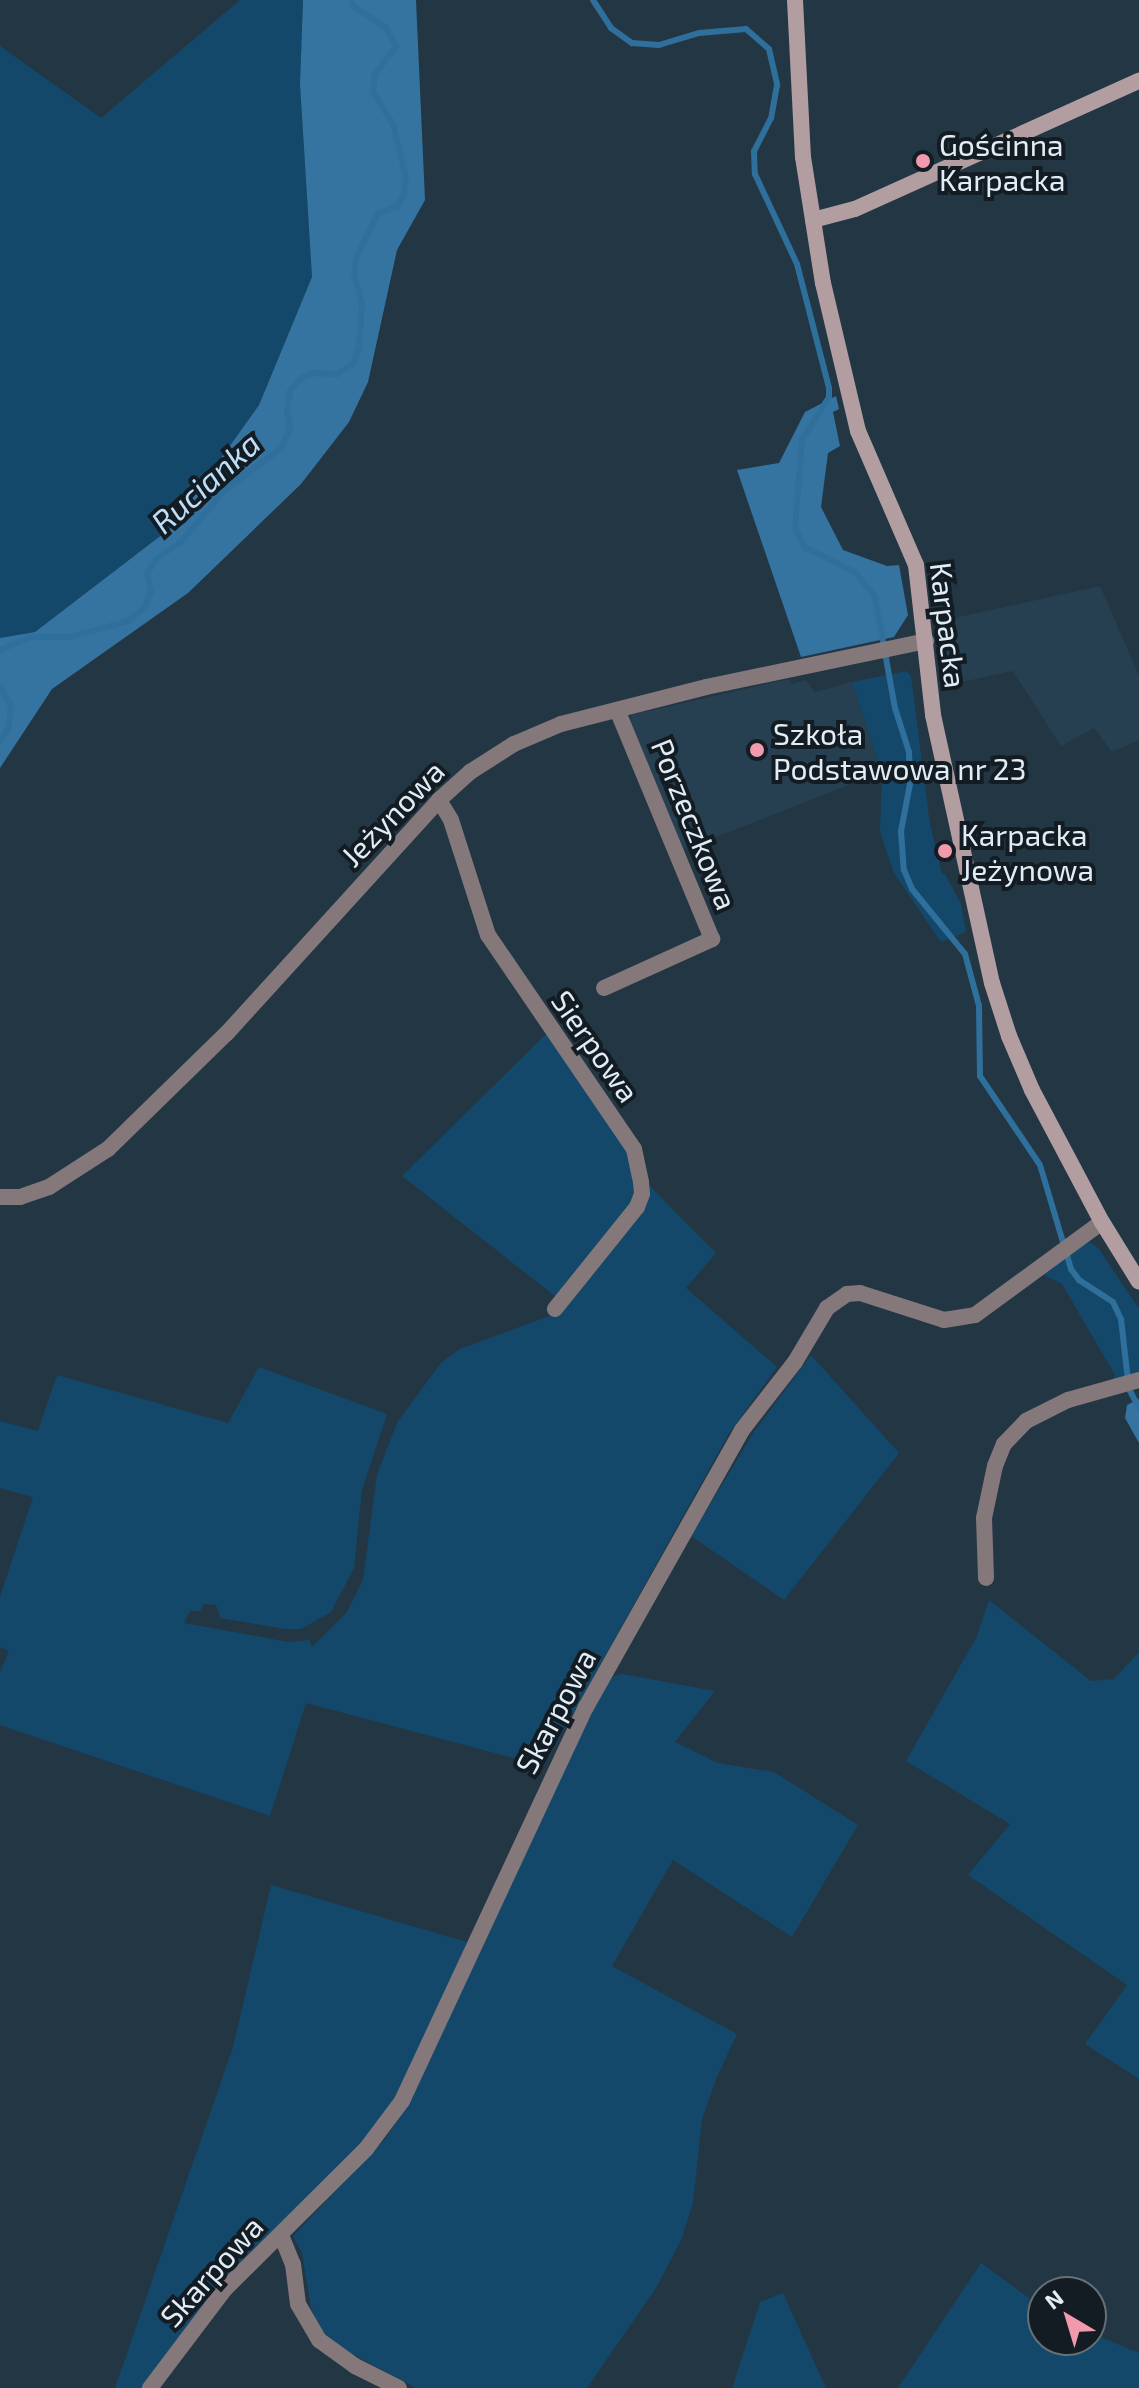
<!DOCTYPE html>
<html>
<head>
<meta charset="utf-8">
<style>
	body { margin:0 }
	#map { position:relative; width:1139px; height:2388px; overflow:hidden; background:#223644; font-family:"Exo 2",sans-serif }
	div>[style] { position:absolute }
	.built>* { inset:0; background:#264052 }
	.green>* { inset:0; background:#14486a }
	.forest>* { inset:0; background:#3574a0 }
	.stream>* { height:6px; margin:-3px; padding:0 3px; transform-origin:3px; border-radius:3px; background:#2f6f9b }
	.street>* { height:16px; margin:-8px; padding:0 8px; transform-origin:8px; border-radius:8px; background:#84787a }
	.secondary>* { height:16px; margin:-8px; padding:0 8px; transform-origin:8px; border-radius:8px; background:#b29ea1 }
	.dots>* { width:22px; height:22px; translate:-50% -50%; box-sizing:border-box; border:4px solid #141c23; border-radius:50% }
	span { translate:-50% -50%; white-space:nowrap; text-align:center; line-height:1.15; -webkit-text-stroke:8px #141c23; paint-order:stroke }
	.poi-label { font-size:30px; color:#e1edf6 }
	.left { translate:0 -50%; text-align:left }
	.street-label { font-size:30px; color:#e1edf6 }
	.water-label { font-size:32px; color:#bedef8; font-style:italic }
	.north { position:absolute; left:1027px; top:2276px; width:80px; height:80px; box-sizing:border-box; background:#141c23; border:2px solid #667077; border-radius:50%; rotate:322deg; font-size:22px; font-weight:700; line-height:32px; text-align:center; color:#e1edf6 }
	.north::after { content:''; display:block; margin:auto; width:28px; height:36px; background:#f29aad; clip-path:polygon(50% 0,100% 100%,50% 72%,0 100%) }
</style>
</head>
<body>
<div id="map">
	<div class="built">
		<i style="clip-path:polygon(1100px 586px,1139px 676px,1139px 740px,1112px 752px,1094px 728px,1061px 746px,1013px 671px,948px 685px,941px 621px)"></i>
		<i style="clip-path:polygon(789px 679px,792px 684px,806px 680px,815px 692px,852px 682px,882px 772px,680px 851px,630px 728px,631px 715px)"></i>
	</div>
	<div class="green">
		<i style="clip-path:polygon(240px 0,303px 0,300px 84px,312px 277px,259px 405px,172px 527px,35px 632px,0 638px,0 46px,101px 118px)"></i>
		<i style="clip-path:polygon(906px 671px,911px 676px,930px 824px,942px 874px,945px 874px,961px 904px,966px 932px,941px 942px,894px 873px,880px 832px,882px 772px,852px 682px)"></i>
		<i style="clip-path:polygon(548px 1032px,629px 1151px,637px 1180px,632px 1204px,556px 1297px,402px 1176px)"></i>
		<i style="clip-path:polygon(647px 1183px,716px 1253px,686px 1288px,777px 1367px,728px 1435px,544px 1766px,306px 1703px,270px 1816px,0 1725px,0 1672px,9px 1651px,0 1647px,0 1597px,33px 1497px,0 1488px,0 1421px,38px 1431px,57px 1375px,228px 1423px,259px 1367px,387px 1414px,362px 1490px,354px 1568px,331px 1612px,301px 1629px,285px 1629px,220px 1618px,216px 1605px,204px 1604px,200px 1611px,190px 1611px,184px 1623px,289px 1642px,309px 1640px,312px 1647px,347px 1612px,363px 1580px,377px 1474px,398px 1421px,441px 1363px,460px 1349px,555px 1314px)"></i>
		<i style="clip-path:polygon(1090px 1242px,1099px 1249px,1139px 1309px,1139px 1374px,1112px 1383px,1115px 1375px,1062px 1284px,1044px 1275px,1080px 1245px)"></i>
		<i style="clip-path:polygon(811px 1355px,899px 1453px,784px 1600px,691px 1536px,753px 1433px)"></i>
		<i style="clip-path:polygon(989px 1600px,1091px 1681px,1114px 1679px,1139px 1652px,1139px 2079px,1085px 2044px,1127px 1985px,968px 1875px,1010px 1824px,906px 1761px,976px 1638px)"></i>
		<i style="clip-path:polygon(623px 1674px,715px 1691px,675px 1742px,718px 1763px,774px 1772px,858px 1825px,792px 1937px,673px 1860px,612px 1966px,737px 2034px,716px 2079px,702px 2120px,693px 2203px,681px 2240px,656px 2288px,587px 2388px,416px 2388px,337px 2346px,319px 2327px,311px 2308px,302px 2253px,293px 2236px,385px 2139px,402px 2114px,490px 1931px,557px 1779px,604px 1688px,614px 1676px)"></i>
		<i style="clip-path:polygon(271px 1885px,467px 1942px,400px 2092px,362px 2143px,143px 2388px,115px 2388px,233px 2047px)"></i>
		<i style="clip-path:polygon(981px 2263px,1043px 2308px,1043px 2340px,1091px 2340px,1091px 2333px,1139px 2353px,1139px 2388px,898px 2388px)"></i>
		<i style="clip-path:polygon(783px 2293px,826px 2388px,732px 2388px,760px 2302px)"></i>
	</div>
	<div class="forest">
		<i style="clip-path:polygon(303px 0,416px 0,425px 200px,397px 250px,368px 382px,349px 422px,301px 484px,188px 593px,52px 689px,0 768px,0 638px,35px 632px,172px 527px,259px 405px,312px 277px,300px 84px)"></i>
		<i style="clip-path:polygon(836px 396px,839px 409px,833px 412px,840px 446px,828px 453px,821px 507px,843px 550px,887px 566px,899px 565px,908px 615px,894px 637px,801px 657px,737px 470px,779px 463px,805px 412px)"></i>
		<i style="clip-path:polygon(1139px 1399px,1139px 1443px,1125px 1418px,1127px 1405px)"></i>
	</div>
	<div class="stream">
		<i style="left:593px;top:0;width:33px;rotate:57deg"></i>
		<i style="left:611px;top:28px;width:26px;rotate:36deg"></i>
		<i style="left:632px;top:43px;width:27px;rotate:4deg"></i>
		<i style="left:659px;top:45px;width:42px;rotate:-16.7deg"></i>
		<i style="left:699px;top:33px;width:47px;rotate:-4.9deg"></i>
		<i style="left:746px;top:29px;width:30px;rotate:41deg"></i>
		<i style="left:769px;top:49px;width:37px;rotate:77deg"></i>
		<i style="left:777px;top:85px;width:34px;rotate:100deg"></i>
		<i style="left:771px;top:118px;width:37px;rotate:117deg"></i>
		<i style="left:754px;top:151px;width:23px;rotate:88deg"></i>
		<i style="left:755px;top:174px;width:99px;rotate:65deg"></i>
		<i style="left:797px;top:264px;width:128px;rotate:75.5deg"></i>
		<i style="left:829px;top:388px;width:9px;rotate:90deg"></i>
		<i style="left:829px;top:397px;width:51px;rotate:122.1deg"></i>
		<i style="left:802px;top:440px;width:89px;rotate:94.5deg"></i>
		<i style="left:795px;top:529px;width:21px;rotate:61deg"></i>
		<i style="left:805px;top:547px;width:56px;rotate:26.6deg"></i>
		<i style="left:855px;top:572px;width:32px;rotate:51deg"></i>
		<i style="left:875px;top:597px;width:113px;rotate:79.8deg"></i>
		<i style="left:895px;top:708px;width:46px;rotate:72.3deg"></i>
		<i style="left:909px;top:752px;width:32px;rotate:88deg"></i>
		<i style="left:910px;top:784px;width:48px;rotate:100.8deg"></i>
		<i style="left:901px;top:831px;width:39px;rotate:86deg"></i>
		<i style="left:904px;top:870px;width:21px;rotate:67deg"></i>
		<i style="left:912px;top:889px;width:84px;rotate:50.8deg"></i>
		<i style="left:965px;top:954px;width:54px;rotate:74.9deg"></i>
		<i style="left:979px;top:1006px;width:70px;rotate:89.2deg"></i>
		<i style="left:980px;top:1076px;width:107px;rotate:56deg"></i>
		<i style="left:1040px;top:1165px;width:109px;rotate:73.4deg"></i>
		<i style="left:1071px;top:1269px;width:14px;rotate:54deg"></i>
		<i style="left:1079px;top:1280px;width:40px;rotate:32.9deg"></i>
		<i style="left:1113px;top:1302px;width:19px;rotate:65deg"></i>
		<i style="left:1121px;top:1319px;width:70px;rotate:83.5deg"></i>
		<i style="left:1129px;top:1389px;width:21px;rotate:62deg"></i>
		<i style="left:0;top:650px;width:33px;rotate:-23deg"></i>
		<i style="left:30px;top:637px;width:41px"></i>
		<i style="left:71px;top:637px;width:59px;rotate:-15.7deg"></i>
		<i style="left:128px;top:621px;width:22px;rotate:-39deg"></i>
		<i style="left:145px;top:607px;width:17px;rotate:-69deg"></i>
		<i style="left:151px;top:591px;width:18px;rotate:-103deg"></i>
		<i style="left:147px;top:573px;width:18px;rotate:-56deg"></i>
		<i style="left:157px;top:558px;width:29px;rotate:-34deg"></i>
		<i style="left:181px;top:542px;width:68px;rotate:-49.8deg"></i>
		<i style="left:225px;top:490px;width:71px;rotate:-37deg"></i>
		<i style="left:282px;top:447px;width:21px;rotate:-67deg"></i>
		<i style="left:290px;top:428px;width:17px;rotate:-100deg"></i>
		<i style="left:287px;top:411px;width:20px;rotate:-81deg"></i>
		<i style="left:290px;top:391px;width:17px;rotate:-50deg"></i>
		<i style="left:301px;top:378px;width:15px;rotate:-20deg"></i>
		<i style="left:315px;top:373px;width:22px;rotate:3deg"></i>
		<i style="left:337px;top:374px;width:19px;rotate:-32deg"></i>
		<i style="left:353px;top:364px;width:18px;rotate:-71deg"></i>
		<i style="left:359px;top:347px;width:42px;rotate:-85.9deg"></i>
		<i style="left:362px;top:305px;width:32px;rotate:-104deg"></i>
		<i style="left:354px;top:274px;width:18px;rotate:-81deg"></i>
		<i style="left:357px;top:256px;width:48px;rotate:-64deg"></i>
		<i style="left:378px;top:213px;width:20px;rotate:-18deg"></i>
		<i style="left:397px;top:207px;width:14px;rotate:-60deg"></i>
		<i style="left:404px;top:195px;width:18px;rotate:-84deg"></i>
		<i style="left:406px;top:177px;width:55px;rotate:-103.8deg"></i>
		<i style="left:393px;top:124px;width:38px;rotate:-122deg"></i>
		<i style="left:373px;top:92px;width:18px;rotate:-84deg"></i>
		<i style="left:375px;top:74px;width:35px;rotate:-53deg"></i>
		<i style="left:396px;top:46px;width:21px;rotate:-119deg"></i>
		<i style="left:386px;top:28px;width:41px;rotate:-145.9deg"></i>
		<i style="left:352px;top:5px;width:5px;rotate:-101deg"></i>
		<i style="left:0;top:686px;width:23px;rotate:61deg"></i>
		<i style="left:11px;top:706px;width:23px;rotate:97deg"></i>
		<i style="left:8px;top:729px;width:15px;rotate:122deg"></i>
	</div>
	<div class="street">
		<i style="left:439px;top:800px;width:23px;rotate:59deg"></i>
		<i style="left:451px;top:820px;width:121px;rotate:72.2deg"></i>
		<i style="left:488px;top:935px;width:259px;rotate:55.7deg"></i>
		<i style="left:634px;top:1149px;width:34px;rotate:78deg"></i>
		<i style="left:641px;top:1182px;width:12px;rotate:85deg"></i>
		<i style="left:642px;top:1194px;width:14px;rotate:111deg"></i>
		<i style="left:637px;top:1207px;width:131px;rotate:128.8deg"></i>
		<i style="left:604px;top:988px;width:119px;rotate:-24.4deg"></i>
		<i style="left:712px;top:939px;width:248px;rotate:-112.5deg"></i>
		<i style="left:0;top:1197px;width:20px"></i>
		<i style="left:20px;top:1197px;width:31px;rotate:-19deg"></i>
		<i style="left:49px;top:1187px;width:70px;rotate:-32.8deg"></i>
		<i style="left:108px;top:1149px;width:166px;rotate:-44.3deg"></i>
		<i style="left:227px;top:1033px;width:315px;rotate:-47.7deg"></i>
		<i style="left:439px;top:800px;width:42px;rotate:-42.1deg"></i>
		<i style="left:470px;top:772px;width:52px;rotate:-32.5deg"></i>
		<i style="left:514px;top:744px;width:51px;rotate:-23.1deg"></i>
		<i style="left:561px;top:724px;width:150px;rotate:-14.3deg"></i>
		<i style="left:706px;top:687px;width:225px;rotate:-11.8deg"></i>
		<i style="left:986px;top:1578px;width:60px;rotate:-91.9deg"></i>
		<i style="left:984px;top:1518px;width:53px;rotate:-78.1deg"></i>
		<i style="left:995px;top:1466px;width:24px;rotate:-68deg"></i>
		<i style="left:1004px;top:1444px;width:32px;rotate:-46deg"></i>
		<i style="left:1026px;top:1421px;width:47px;rotate:-26.6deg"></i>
		<i style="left:1068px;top:1400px;width:74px;rotate:-15.7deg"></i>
		<i style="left:281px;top:2235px;width:31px;rotate:68deg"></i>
		<i style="left:293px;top:2264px;width:40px;rotate:82.9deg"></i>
		<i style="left:298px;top:2304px;width:42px;rotate:59.7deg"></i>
		<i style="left:319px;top:2340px;width:44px;rotate:35.8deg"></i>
		<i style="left:355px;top:2366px;width:49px;rotate:26.6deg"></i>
		<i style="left:150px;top:2388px;width:124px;rotate:-52.9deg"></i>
		<i style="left:225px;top:2289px;width:199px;rotate:-44.8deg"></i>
		<i style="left:366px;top:2149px;width:60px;rotate:-53.1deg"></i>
		<i style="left:402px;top:2101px;width:435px;rotate:-65deg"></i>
		<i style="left:586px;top:1707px;width:318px;rotate:-60.6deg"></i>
		<i style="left:742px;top:1430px;width:86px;rotate:-52.1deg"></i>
		<i style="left:795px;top:1362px;width:63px;rotate:-59.3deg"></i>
		<i style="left:827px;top:1308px;width:24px;rotate:-35deg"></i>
		<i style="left:847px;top:1294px;width:13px;rotate:-4deg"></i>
		<i style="left:860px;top:1293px;width:88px;rotate:17.8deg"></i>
		<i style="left:944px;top:1320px;width:31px;rotate:-9deg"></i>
		<i style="left:975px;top:1315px;width:157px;rotate:-36.2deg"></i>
	</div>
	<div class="secondary">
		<i style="left:795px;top:0;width:157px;rotate:87.1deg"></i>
		<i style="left:803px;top:157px;width:128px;rotate:81deg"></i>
		<i style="left:823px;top:283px;width:152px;rotate:76.7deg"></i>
		<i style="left:858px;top:431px;width:146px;rotate:66.6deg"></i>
		<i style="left:916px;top:565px;width:151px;rotate:83.5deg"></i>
		<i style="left:933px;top:715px;width:274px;rotate:77.6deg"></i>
		<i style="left:992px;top:983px;width:56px;rotate:72.2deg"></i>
		<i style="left:1009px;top:1036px;width:59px;rotate:66.9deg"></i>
		<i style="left:1032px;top:1090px;width:149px;rotate:62.1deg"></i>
		<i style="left:1102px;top:1222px;width:70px;rotate:58.3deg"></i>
		<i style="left:813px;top:220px;width:43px;rotate:-14.7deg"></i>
		<i style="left:855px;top:209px;width:312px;rotate:-24.3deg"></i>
	</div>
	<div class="dots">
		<i style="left:923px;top:161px;background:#f29aad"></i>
		<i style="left:757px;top:750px;background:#f29aad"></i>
		<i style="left:945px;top:851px;background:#f29aad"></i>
	</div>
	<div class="poi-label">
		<span class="left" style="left:939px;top:161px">Gościnna<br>Karpacka</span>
		<span class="left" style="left:773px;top:750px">Szkoła<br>Podstawowa nr 23</span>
		<span class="left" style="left:961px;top:851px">Karpacka<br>Jeżynowa</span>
	</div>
	<div class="street-label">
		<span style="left:949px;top:625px;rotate:83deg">Karpacka</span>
		<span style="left:392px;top:813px;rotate:-46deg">Jeżynowa</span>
		<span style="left:695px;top:824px;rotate:68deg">Porzeczkowa</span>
		<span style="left:596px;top:1046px;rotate:55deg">Sierpowa</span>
		<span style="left:555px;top:1711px;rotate:-62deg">Skarpowa</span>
		<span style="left:211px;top:2271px;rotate:-48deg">Skarpowa</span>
	</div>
	<div class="water-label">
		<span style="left:205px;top:482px;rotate:-42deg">Rucianka</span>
	</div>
	<div class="north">N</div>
</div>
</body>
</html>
